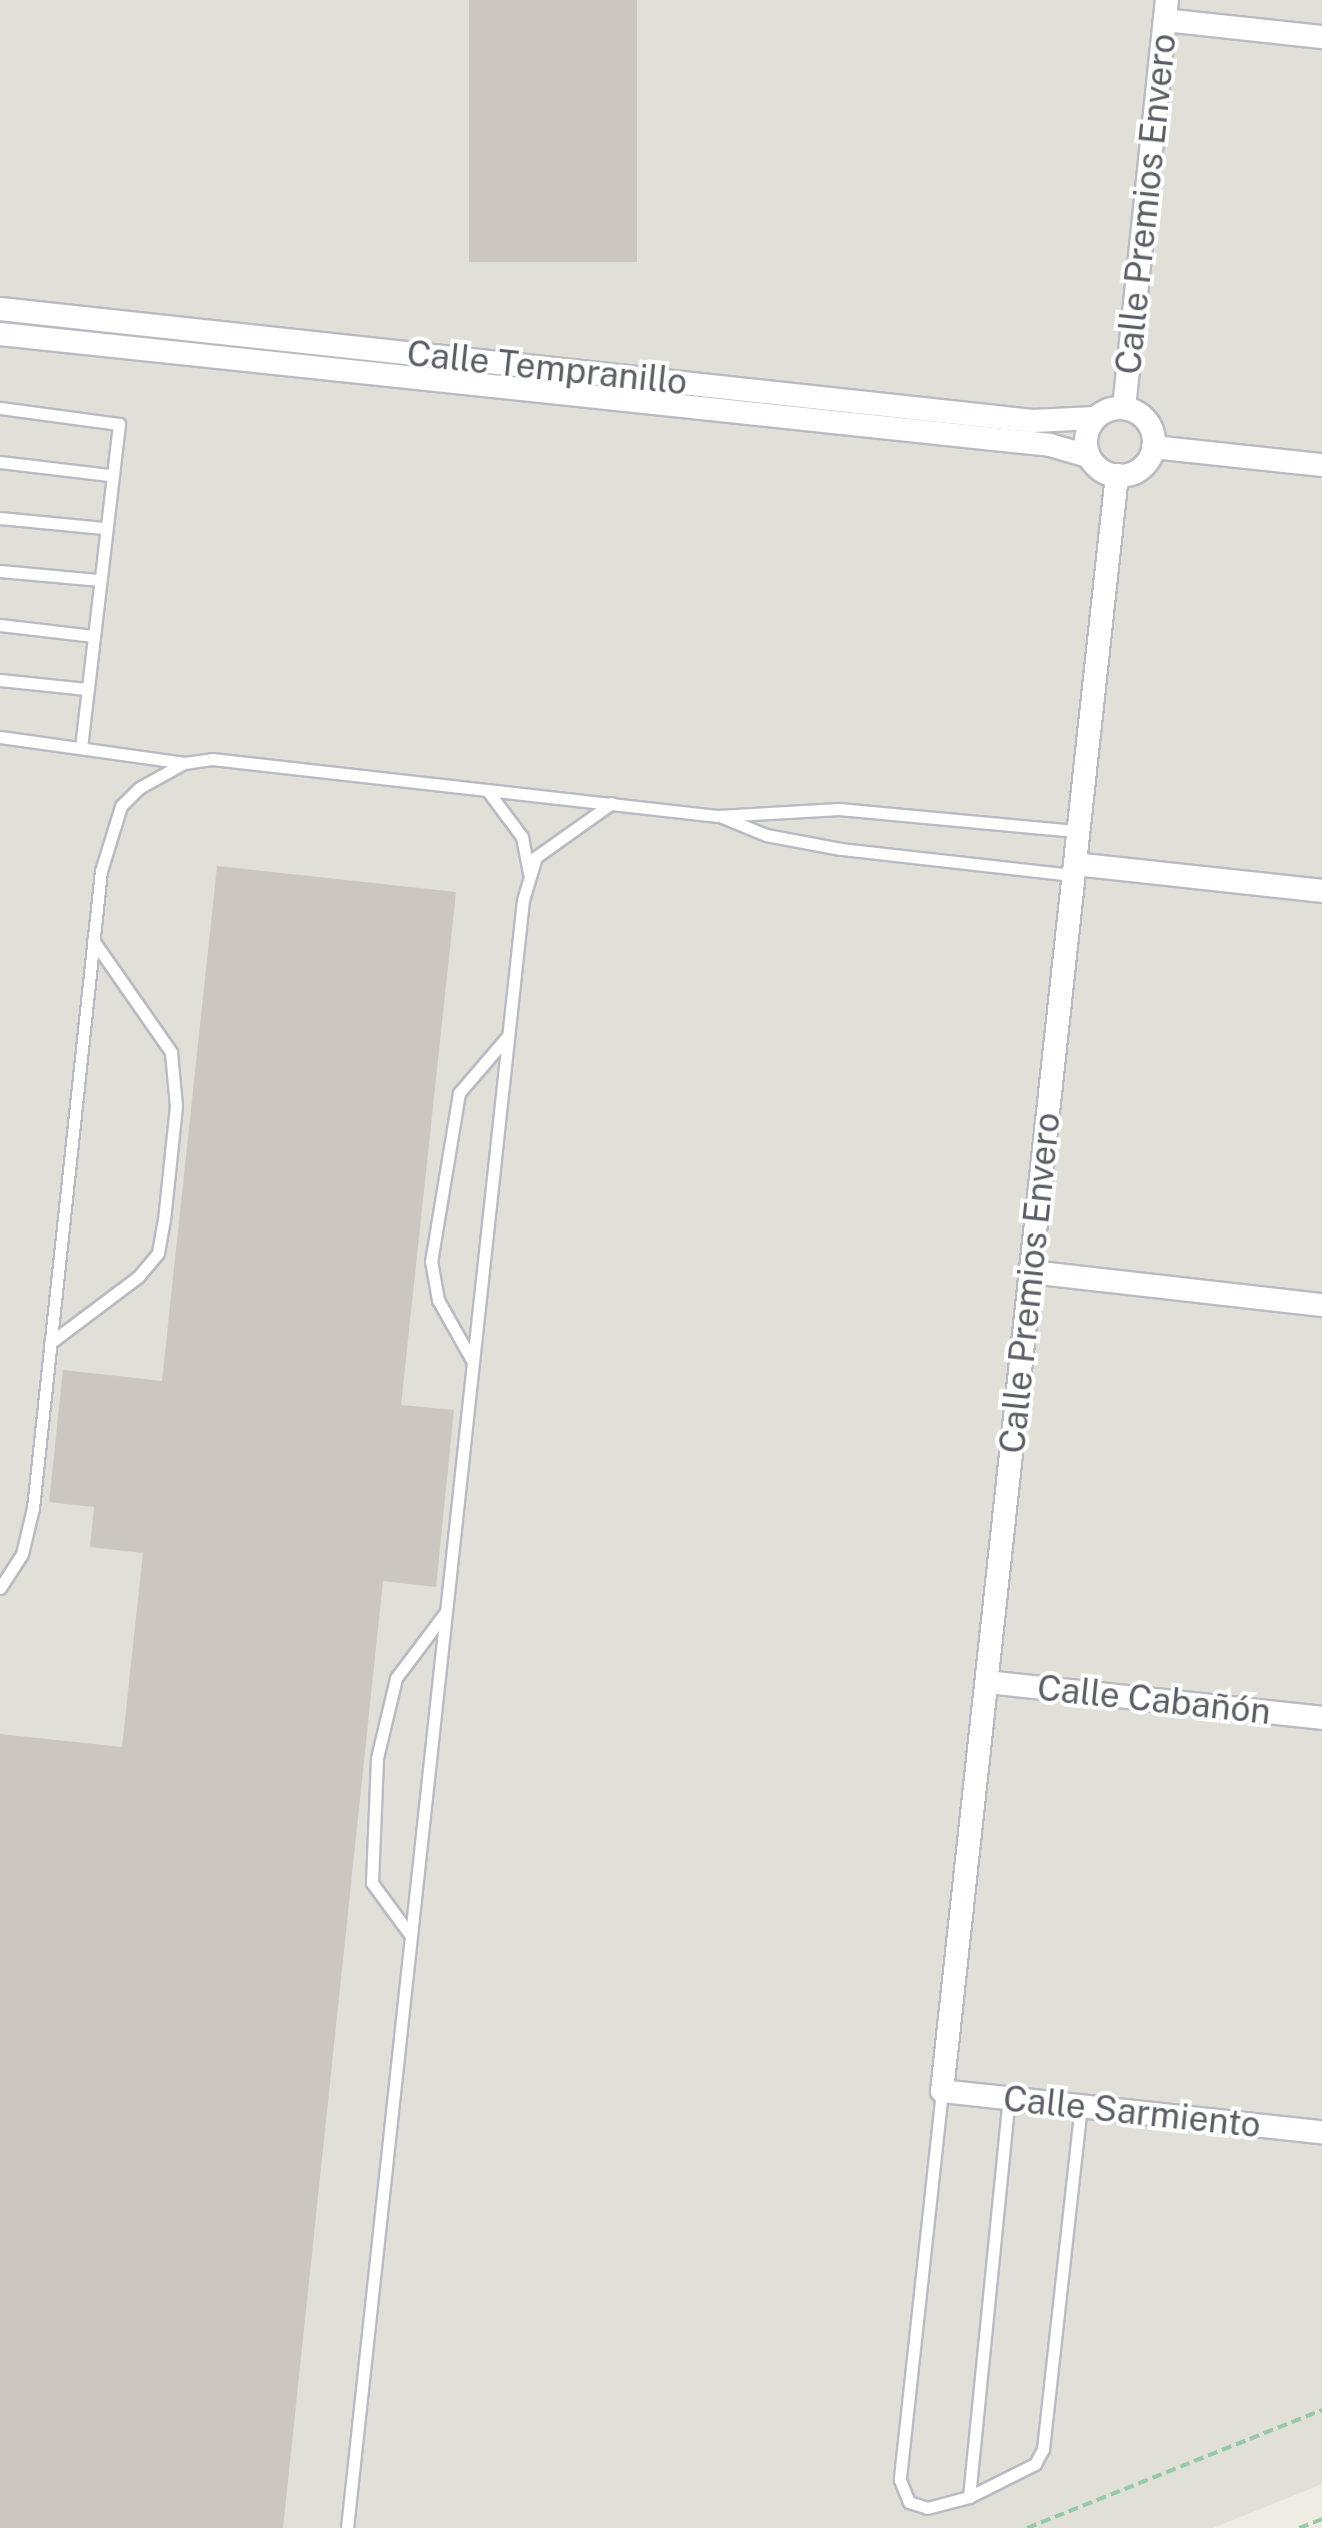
<!DOCTYPE html>
<html>
<head>
<meta charset="utf-8">
<style>
	body { margin:0 }
	#map { position:relative; width:1322px; height:2528px; overflow:hidden; background:#efede3; font-family:"Public Sans",sans-serif }
	div>[style] { position:absolute }
	.industrial>* { inset:0; background:#e0dfd8 }
	.building>* { inset:0; background:#cbc7c0; transform-origin:0 0 }
	.path>* { height:4px; margin-top:-2px; transform-origin:0; background:repeating-linear-gradient(90deg,#96caa7 0 10px,transparent 0 15px) }
	.roads { filter:drop-shadow(2px 0 #b8bbc1) drop-shadow(-2px 0 #b8bbc1) drop-shadow(0 2px #b8bbc1) drop-shadow(0 -2px #b8bbc1) }
	.lane>* { height:11px; margin:-5.5px; padding:0 5.5px; transform-origin:5.5px; border-radius:5.5px; background:#fff }
	.street>* { height:22px; margin:-11px; padding:0 11px; transform-origin:11px; border-radius:11px; background:#fff }
	.street>.ring { margin:-11px; padding:0; box-sizing:content-box; background:none; border:22px solid #fff; border-radius:50% }
	span { translate:-50% -50%; white-space:nowrap; text-align:center; line-height:1.15; -webkit-text-stroke:8px #fff; paint-order:stroke }
	.street-label { font-size:35px; color:#5b5f65 }
</style>
</head>
<body>
<div id="map">
	<div class="industrial">
		<i style="clip-path:polygon(0 0,1322px 0,1322px 2484px,1213px 2528px,0 2528px)"></i>
	</div>
	<div class="building">
		<i style="left:469px;top:0;width:168px;height:262px"></i>
		<i style="clip-path:polygon(217px 866px,456px 892px,401px 1405px,454px 1410px,436px 1587px,383px 1581px,283px 2528px,0 2528px,0 1734px,122px 1747px,143px 1553px,90px 1547px,94px 1507px,49px 1502px,63px 1370px,162px 1381px)"></i>
	</div>
	<div class="path">
		<i style="left:1027px;top:2528px;width:318px;rotate:-21.8deg"></i>
		<i style="left:1299px;top:2528px;width:25px;rotate:-21deg"></i>
	</div>
	<div class="roads">
		<div class="lane">
			<i style="left:0;top:408px;width:120px;rotate:7.7deg"></i>
			<i style="left:119px;top:424px;width:324px;rotate:96.7deg"></i>
			<i style="left:0;top:462px;width:110px;rotate:6.8deg"></i>
			<i style="left:0;top:518px;width:104px;rotate:5.5deg"></i>
			<i style="left:0;top:571px;width:98px;rotate:5.2deg"></i>
			<i style="left:0;top:625px;width:94px;rotate:6.7deg"></i>
			<i style="left:0;top:680px;width:87px;rotate:5.9deg"></i>
			<i style="left:0;top:737px;width:186px;rotate:8deg"></i>
			<i style="left:487px;top:790px;width:59px;rotate:53.3deg"></i>
			<i style="left:522px;top:837px;width:37px;rotate:79deg"></i>
			<i style="left:722px;top:817px;width:48px;rotate:22.2deg"></i>
			<i style="left:766px;top:835px;width:76px;rotate:10.6deg"></i>
			<i style="left:841px;top:849px;width:234px;rotate:6.4deg"></i>
			<i style="left:50px;top:1343px;width:110px;rotate:-36.9deg"></i>
			<i style="left:138px;top:1277px;width:31px;rotate:-50deg"></i>
			<i style="left:158px;top:1253px;width:34px;rotate:-80deg"></i>
			<i style="left:164px;top:1220px;width:115px;rotate:-84deg"></i>
			<i style="left:176px;top:1106px;width:54px;rotate:-95.3deg"></i>
			<i style="left:171px;top:1052px;width:136px;rotate:-124.9deg"></i>
			<i style="left:473px;top:1362px;width:71px;rotate:-119.4deg"></i>
			<i style="left:438px;top:1300px;width:39px;rotate:-100deg"></i>
			<i style="left:431px;top:1262px;width:171px;rotate:-80.6deg"></i>
			<i style="left:459px;top:1093px;width:74px;rotate:-49.4deg"></i>
			<i style="left:0;top:1588px;width:40px;rotate:-57.1deg"></i>
			<i style="left:22px;top:1554px;width:47px;rotate:-76.6deg"></i>
			<i style="left:33px;top:1508px;width:641px;rotate:-83.91deg"></i>
			<i style="left:101px;top:871px;width:68px;rotate:-72.9deg"></i>
			<i style="left:121px;top:806px;width:25px;rotate:-45deg"></i>
			<i style="left:139px;top:788px;width:51px;rotate:-29.1deg"></i>
			<i style="left:184px;top:763px;width:28px;rotate:-8deg"></i>
			<i style="left:212px;top:759px;width:509px;rotate:6.43deg"></i>
			<i style="left:718px;top:816px;width:121px;rotate:-3.3deg"></i>
			<i style="left:839px;top:809px;width:240px;rotate:5.3deg"></i>
			<i style="left:411px;top:1936px;width:66px;rotate:-126.3deg"></i>
			<i style="left:372px;top:1883px;width:125px;rotate:-87.7deg"></i>
			<i style="left:377px;top:1758px;width:82px;rotate:-76.6deg"></i>
			<i style="left:396px;top:1678px;width:81px;rotate:-53deg"></i>
			<i style="left:942px;top:2091px;width:391px;rotate:96.2deg"></i>
			<i style="left:900px;top:2480px;width:24px;rotate:68deg"></i>
			<i style="left:909px;top:2502px;width:19px;rotate:18deg"></i>
			<i style="left:927px;top:2508px;width:43px;rotate:-14.7deg"></i>
			<i style="left:969px;top:2497px;width:74px;rotate:-26.6deg"></i>
			<i style="left:1035px;top:2464px;width:17px;rotate:-62deg"></i>
			<i style="left:1043px;top:2449px;width:345px;rotate:-83.7deg"></i>
			<i style="left:969px;top:2497px;width:401px;rotate:-84.3deg"></i>
			<i style="left:347px;top:2528px;width:1637px;rotate:-83.83deg"></i>
			<i style="left:523px;top:900px;width:45px;rotate:-73.2deg"></i>
			<i style="left:536px;top:857px;width:93px;rotate:-35.4deg"></i>
		</div>
		<div class="street">
			<i style="left:1165px;top:20px;width:158px;rotate:6.2deg"></i>
			<i style="left:0;top:309px;width:1039px;rotate:6.19deg"></i>
			<i style="left:1033px;top:421px;width:62px;rotate:-2.8deg"></i>
			<i style="left:0;top:334px;width:1056px;rotate:6.03deg"></i>
			<i style="left:1050px;top:445px;width:40px;rotate:16deg"></i>
			<i style="left:1124px;top:408px;width:410px;rotate:-84deg"></i>
			<i class="ring" style="left:1086px;top:408px;width:46px;height:46px"></i>
			<i style="left:1153px;top:447px;width:170px;rotate:6.1deg"></i>
			<i style="left:1117px;top:475px;width:1625px;rotate:96.18deg"></i>
			<i style="left:942px;top:2091px;width:382px;rotate:6.2deg"></i>
			<i style="left:1075px;top:864px;width:248px;rotate:6.2deg"></i>
			<i style="left:1031px;top:1272px;width:293px;rotate:6.5deg"></i>
			<i style="left:987px;top:1682px;width:337px;rotate:6.1deg"></i>
		</div>
	</div>
	<div class="street-label">
		<span style="left:1146px;top:204px;rotate:-84deg">Calle Premios Envero</span>
		<span style="left:547px;top:368px;rotate:6deg">Calle Tempranillo</span>
		<span style="left:1030px;top:1283px;rotate:-84deg">Calle Premios Envero</span>
		<span style="left:1154px;top:1700px;rotate:6deg">Calle Cabañón</span>
		<span style="left:1132px;top:2112px;rotate:6deg">Calle Sarmiento</span>
	</div>
</div>
</body>
</html>
